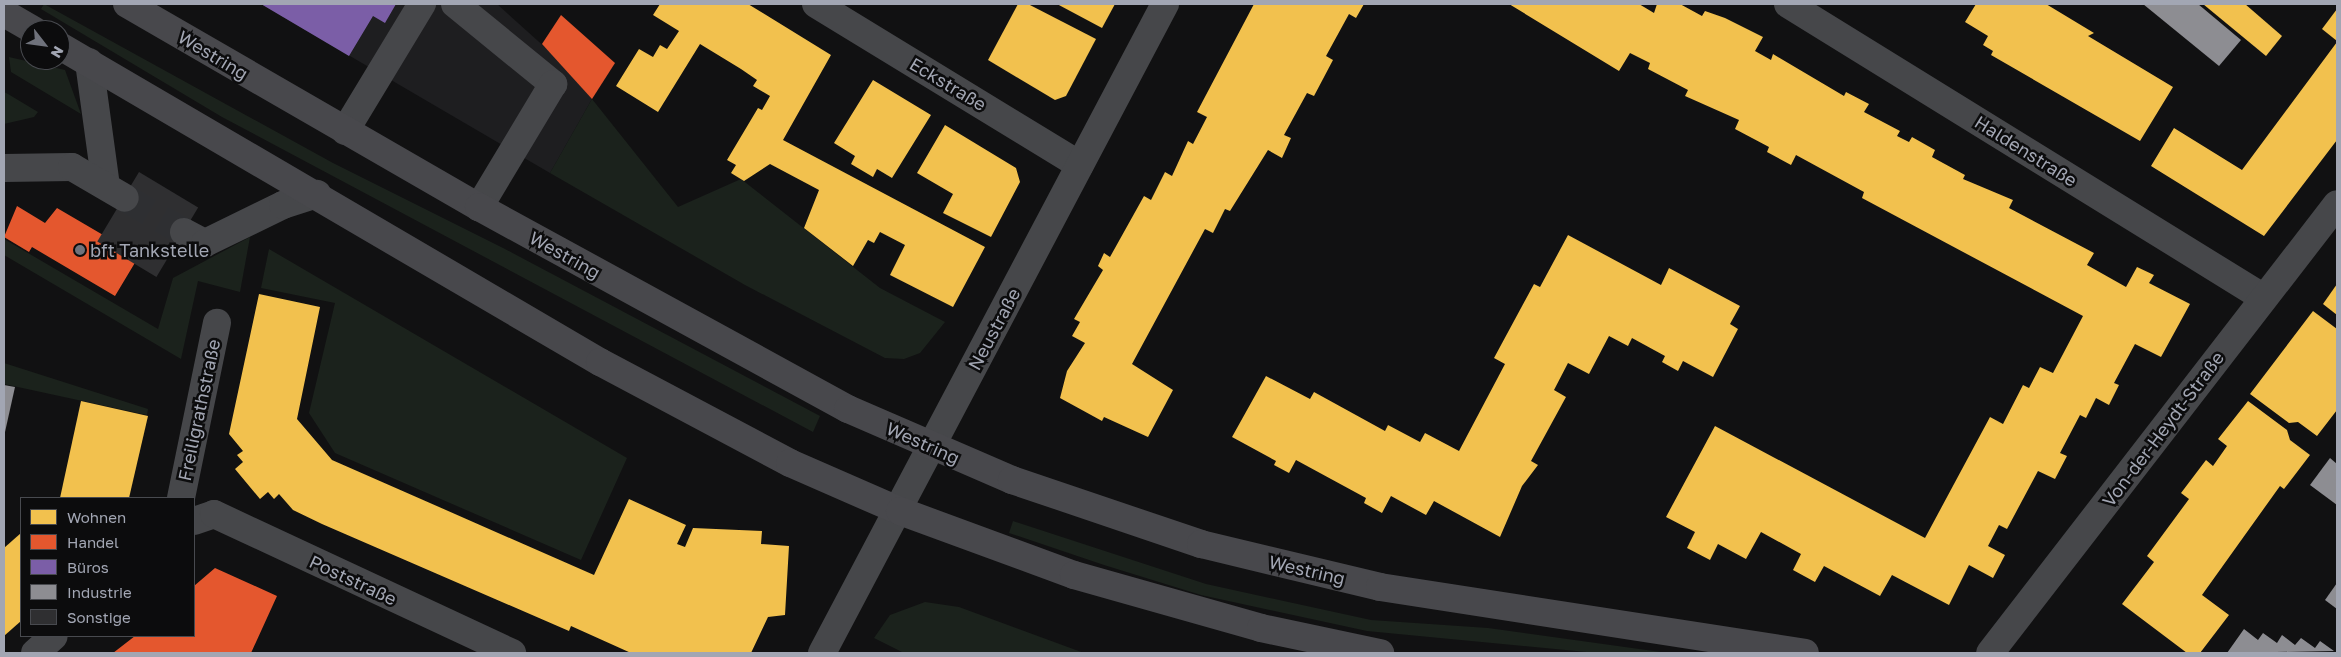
<!DOCTYPE html>
<html>
<head>
<meta charset="utf-8">
<style>
	body { margin:0 }
	#map { position:relative; width:2341px; height:657px; overflow:hidden; background:#111112; font-family:"Golos Text",sans-serif }
	div>[style] { position:absolute }
	.built>* { inset:0; background:#1e1e20 }
	.green>* { inset:0; background:#1b221c }
	.homes>* { inset:0; background:#f2c14e }
	.shops>* { inset:0; background:#e4572e }
	.offices>* { inset:0; background:#7b5ea7 }
	.industry>* { inset:0; background:#8d8d92 }
	.building>* { inset:0; background:#2f2f31; transform-origin:0 0 }
	.minor-tunnel>* { height:28px; margin-top:-14px; transform-origin:0; background:repeating-linear-gradient(90deg,#2e2f32 0 28px,transparent 0 42px) }
	.minor>* { height:28px; margin:-14px; padding:0 14px; transform-origin:14px; border-radius:14px; background:#46474a }
	.major>* { height:28px; margin:-14px; padding:0 14px; transform-origin:14px; border-radius:14px; background:#48484c }
	.dots>* { width:14px; height:14px; translate:-50% -50%; box-sizing:border-box; border:2px solid #0c0c0d; border-radius:50% }
	span { translate:-50% -50%; white-space:nowrap; text-align:center; line-height:1.15; -webkit-text-stroke:5px #0c0c0d; paint-order:stroke }
	.street-label { font-size:18px; color:#a2a6b3 }
	.poi-label { font-size:18px; color:#a2a6b3 }
	.left { translate:0 -50%; text-align:left }
	.frame { position:absolute; inset:0; border:5px solid #a2a6b3; pointer-events:none }
	.legend { position:absolute; left:20px; top:497px; width:175px; height:140px; box-sizing:border-box; background:#0c0c0d; border:1px solid #484a4f; margin:0; padding:6px 9px; list-style:none; font-size:15px; color:#a2a6b3 }
	.legend li { display:flex; align-items:center; gap:10px; height:25px }
	.legend b { width:25px; border:1px solid #484a4f }
	.north { position:absolute; left:20px; top:20px; width:50px; height:50px; box-sizing:border-box; background:#0c0c0d; border:1px solid #484a4f; border-radius:50%; rotate:120deg; font-size:14px; font-weight:700; line-height:20px; text-align:center; color:#a2a6b3 }
	.north::after { content:''; display:block; margin:auto; width:18px; height:22px; background:#6f727b; clip-path:polygon(50% 0,100% 100%,50% 72%,0 100%) }
</style>
</head>
<body>
<div id="map">
	<div class="built">
		<i style="clip-path:polygon(261px 4px,497px 4px,558px 59px,592px 99px,550px 173px)"></i>
	</div>
	<div class="green">
		<i style="clip-path:polygon(44px 4px,333px 163px,505px 249px,820px 416px,813px 432px,222px 117px,41px 9px)"></i>
		<i style="clip-path:polygon(9px 57px,65px 70px,81px 114px,11px 72px)"></i>
		<i style="clip-path:polygon(4px 92px,8px 94px,38px 112px,34px 117px,4px 124px)"></i>
		<i style="clip-path:polygon(592px 99px,678px 207px,741px 179px,880px 288px,945px 322px,920px 353px,904px 359px,885px 358px,745px 285px,550px 173px)"></i>
		<i style="clip-path:polygon(250px 237px,240px 292px,198px 281px,181px 359px,4px 255px,4px 239px,158px 329px,173px 278px)"></i>
		<i style="clip-path:polygon(269px 249px,627px 458px,581px 560px,335px 453px,309px 413px,335px 303px,261px 288px)"></i>
		<i style="clip-path:polygon(4px 363px,148px 409px,147px 415px,4px 384px)"></i>
		<i style="clip-path:polygon(1013px 521px,1206px 584px,1371px 620px,1488px 628px,1668px 653px,1597px 653px,1367px 631px,1201px 595px,1104px 565px,1009px 533px)"></i>
		<i style="clip-path:polygon(925px 602px,959px 607px,1084px 653px,904px 653px,874px 638px,890px 615px)"></i>
	</div>
	<div class="homes">
		<i style="clip-path:polygon(660px 4px,748px 4px,831px 55px,783px 140px,985px 247px,953px 307px,890px 275px,905px 245px,880px 232px,874px 243px,868px 240px,853px 266px,804px 228px,819px 190px,770px 164px,744px 181px,731px 173px,736px 165px,727px 160px,758px 108px,762px 110px,770px 96px,753px 86px,757px 80px,741px 69px,700px 44px,658px 112px,616px 86px,639px 49px,653px 57px,660px 45px,667px 49px,679px 31px,653px 15px)"></i>
		<i style="clip-path:polygon(1018px 4px,1028px 4px,1096px 39px,1066px 96px,1055px 100px,988px 60px)"></i>
		<i style="clip-path:polygon(1057px 4px,1115px 4px,1102px 28px)"></i>
		<i style="clip-path:polygon(1254px 4px,1364px 4px,1356px 18px,1349px 14px,1326px 56px,1333px 60px,1314px 96px,1307px 93px,1284px 135px,1291px 138px,1282px 158px,1268px 150px,1230px 211px,1225px 209px,1213px 233px,1205px 229px,1132px 364px,1173px 390px,1148px 437px,1104px 417px,1102px 421px,1060px 398px,1067px 371px,1085px 343px,1072px 336px,1080px 322px,1074px 319px,1103px 270px,1098px 266px,1104px 253px,1110px 257px,1144px 196px,1151px 200px,1165px 172px,1172px 176px,1188px 141px,1193px 144px,1207px 117px,1197px 112px)"></i>
		<i style="clip-path:polygon(1509px 4px,1639px 4px,1654px 13px,1657px 4px,1680px 4px,1702px 16px,1705px 11px,1725px 18px,1763px 37px,1755px 51px,1771px 60px,1773px 54px,1844px 96px,1846px 92px,1869px 104px,1864px 112px,1900px 131px,1897px 136px,1909px 142px,1912px 137px,1935px 150px,1932px 157px,1965px 175px,1963px 179px,2013px 200px,2009px 208px,2094px 253px,2087px 265px,2126px 287px,2137px 267px,2154px 275px,2149px 283px,2190px 304px,2161px 357px,2135px 344px,2114px 383px,2119px 385px,2109px 405px,2096px 398px,2086px 418px,2080px 415px,2060px 453px,2067px 456px,2055px 479px,2038px 471px,2007px 529px,1999px 525px,1988px 546px,2005px 555px,1993px 578px,1969px 565px,1949px 605px,1892px 575px,1880px 596px,1824px 566px,1815px 582px,1793px 570px,1801px 554px,1761px 532px,1746px 559px,1718px 544px,1710px 560px,1687px 548px,1695px 532px,1666px 517px,1715px 426px,1925px 538px,1990px 417px,2003px 424px,2023px 385px,2029px 388px,2040px 367px,2053px 373px,2083px 316px,1862px 198px,1864px 192px,1796px 155px,1791px 165px,1767px 152px,1769px 147px,1735px 129px,1739px 120px,1685px 96px,1688px 90px,1648px 69px,1650px 63px,1630px 53px,1619px 71px)"></i>
		<i style="clip-path:polygon(1976px 4px,2046px 4px,2094px 33px,2088px 36px,2173px 87px,2140px 141px,1991px 55px,1993px 51px,1983px 45px,1988px 36px,1965px 22px)"></i>
		<i style="clip-path:polygon(2203px 4px,2245px 4px,2282px 36px,2266px 56px)"></i>
		<i style="clip-path:polygon(2337px 9px,2337px 41px,2322px 29px)"></i>
		<i style="clip-path:polygon(2337px 42px,2337px 140px,2264px 236px,2151px 166px,2174px 128px,2242px 170px)"></i>
		<i style="clip-path:polygon(873px 80px,931px 115px,892px 178px,877px 169px,873px 177px,851px 164px,855px 156px,834px 143px)"></i>
		<i style="clip-path:polygon(945px 125px,1016px 168px,1020px 182px,991px 237px,943px 213px,953px 194px,917px 173px)"></i>
		<i style="clip-path:polygon(1568px 235px,1661px 285px,1669px 268px,1740px 306px,1730px 324px,1738px 329px,1713px 377px,1683px 361px,1678px 371px,1662px 362px,1665px 356px,1632px 338px,1628px 346px,1609px 336px,1589px 374px,1568px 363px,1554px 390px,1566px 397px,1531px 461px,1538px 465px,1522px 486px,1500px 537px,1434px 501px,1426px 515px,1391px 496px,1382px 513px,1364px 503px,1366px 498px,1296px 460px,1289px 473px,1274px 465px,1276px 461px,1232px 437px,1266px 376px,1310px 399px,1314px 392px,1385px 431px,1388px 425px,1420px 442px,1425px 433px,1459px 451px,1505px 364px,1494px 358px,1534px 284px,1540px 287px)"></i>
		<i style="clip-path:polygon(2337px 284px,2337px 315px,2323px 304px)"></i>
		<i style="clip-path:polygon(259px 294px,320px 307px,297px 419px,332px 460px,594px 575px,629px 499px,686px 525px,677px 544px,685px 547px,693px 528px,762px 531px,761px 544px,789px 546px,785px 615px,768px 617px,751px 653px,631px 653px,571px 626px,569px 631px,322px 524px,293px 510px,279px 494px,274px 499px,268px 492px,260px 499px,235px 469px,243px 462px,237px 455px,243px 451px,229px 434px)"></i>
		<i style="clip-path:polygon(2313px 311px,2337px 329px,2337px 410px,2317px 436px,2298px 422px,2289px 423px,2250px 394px)"></i>
		<i style="clip-path:polygon(81px 401px,148px 416px,129px 498px,60px 498px)"></i>
		<i style="clip-path:polygon(2248px 401px,2287px 430px,2290px 440px,2310px 455px,2284px 489px,2280px 486px,2202px 595px,2229px 615px,2200px 653px,2187px 653px,2122px 604px,2154px 562px,2147px 556px,2189px 499px,2181px 493px,2206px 460px,2213px 466px,2227px 446px,2218px 439px)"></i>
		<i style="clip-path:polygon(21px 533px,21px 621px,4px 636px,4px 548px)"></i>
	</div>
	<div class="shops">
		<i style="clip-path:polygon(561px 15px,615px 63px,592px 99px,542px 44px)"></i>
		<i style="clip-path:polygon(17px 206px,45px 223px,57px 208px,139px 256px,115px 296px,32px 247px,29px 252px,4px 237px)"></i>
		<i style="clip-path:polygon(215px 568px,277px 596px,251px 653px,113px 653px,135px 636px,194px 636px,194px 586px)"></i>
	</div>
	<div class="offices">
		<i style="clip-path:polygon(261px 4px,396px 4px,385px 23px,373px 16px,349px 56px)"></i>
	</div>
	<div class="industry">
		<i style="clip-path:polygon(2143px 4px,2198px 4px,2241px 40px,2219px 66px)"></i>
		<i style="clip-path:polygon(4px 385px,15px 387px,5px 432px,4px 432px)"></i>
		<i style="clip-path:polygon(2330px 458px,2337px 464px,2337px 505px,2310px 485px)"></i>
		<i style="clip-path:polygon(2337px 583px,2337px 609px,2325px 600px)"></i>
		<i style="clip-path:polygon(2244px 629px,2258px 640px,2263px 633px,2277px 643px,2282px 635px,2295px 645px,2301px 638px,2315px 648px,2320px 641px,2334px 651px,2227px 653px)"></i>
	</div>
	<div class="building">
		<i style="left:139px;top:172px;width:69px;height:81px;rotate:31deg"></i>
	</div>
	<div class="minor-tunnel">
		<i style="left:125px;top:198px;width:68px;rotate:30deg"></i>
	</div>
	<div class="minor">
		<i style="left:455px;top:4px;width:127px;rotate:39.2deg"></i>
		<i style="left:553px;top:84px;width:144px;rotate:121deg"></i>
		<i style="left:816px;top:4px;width:309px;rotate:31.4deg"></i>
		<i style="left:1788px;top:4px;width:559px;rotate:31.7deg"></i>
		<i style="left:89px;top:62px;width:125px;rotate:82.2deg"></i>
		<i style="left:345px;top:131px;width:149px;rotate:-58.8deg"></i>
		<i style="left:4px;top:168px;width:68px;rotate:-0.8deg"></i>
		<i style="left:72px;top:167px;width:61px;rotate:30.3deg"></i>
		<i style="left:184px;top:232px;width:24px;rotate:28deg"></i>
		<i style="left:205px;top:243px;width:87px;rotate:-26deg"></i>
		<i style="left:283px;top:205px;width:36px;rotate:-18deg"></i>
		<i style="left:181px;top:498px;width:179px;rotate:-78.4deg"></i>
		<i style="left:194px;top:521px;width:21px;rotate:-19deg"></i>
		<i style="left:214px;top:514px;width:329px;rotate:25deg"></i>
		<i style="left:35px;top:653px;width:25px;rotate:-42deg"></i>
		<i style="left:822px;top:653px;width:734px;rotate:-62.14deg"></i>
		<i style="left:1990px;top:653px;width:567px;rotate:-52.3deg"></i>
	</div>
	<div class="major">
		<i style="left:127px;top:4px;width:406px;rotate:30deg"></i>
		<i style="left:479px;top:207px;width:421px;rotate:28.7deg"></i>
		<i style="left:848px;top:409px;width:179px;rotate:23.4deg"></i>
		<i style="left:1012px;top:480px;width:200px;rotate:18.7deg"></i>
		<i style="left:1201px;top:544px;width:184px;rotate:13.5deg"></i>
		<i style="left:1380px;top:587px;width:430px;rotate:8.8deg"></i>
		<i style="left:4px;top:13px;width:34px;rotate:30deg"></i>
		<i style="left:60px;top:46px;width:626px;rotate:30.34deg"></i>
		<i style="left:600px;top:362px;width:215px;rotate:28deg"></i>
		<i style="left:790px;top:463px;width:120px;rotate:23.6deg"></i>
		<i style="left:900px;top:511px;width:185px;rotate:20.2deg"></i>
		<i style="left:1074px;top:575px;width:194px;rotate:15.8deg"></i>
		<i style="left:1261px;top:628px;width:122px;rotate:11.9deg"></i>
	</div>
	<div class="dots">
		<i style="left:80px;top:250px;background:#6f727b"></i>
	</div>
	<div class="street-label">
		<span style="left:213px;top:55px;rotate:31deg">Westring</span>
		<span style="left:948px;top:84px;rotate:31deg">Eckstraße</span>
		<span style="left:2026px;top:151px;rotate:32deg">Haldenstraße</span>
		<span style="left:565px;top:255px;rotate:29deg">Westring</span>
		<span style="left:994px;top:329px;rotate:-62deg">Neustraße</span>
		<span style="left:199px;top:410px;rotate:-78deg">Freiligrathstraße</span>
		<span style="left:2163px;top:429px;rotate:-53deg">Von-der-Heydt-Straße</span>
		<span style="left:923px;top:443px;rotate:24deg">Westring</span>
		<span style="left:1307px;top:570px;rotate:13deg">Westring</span>
		<span style="left:353px;top:580px;rotate:25deg">Poststraße</span>
	</div>
	<div class="poi-label">
		<span class="left" style="left:90px;top:250px">bft Tankstelle</span>
	</div>
	<div class="frame"></div>
	<ul class="legend">
	<li><b style="height:14px;background:#f2c14e"></b>Wohnen</li>
	<li><b style="height:14px;background:#e4572e"></b>Handel</li>
	<li><b style="height:14px;background:#7b5ea7"></b>Büros</li>
	<li><b style="height:14px;background:#8d8d92"></b>Industrie</li>
	<li><b style="height:14px;background:#2f2f31"></b>Sonstige</li>
	</ul>
	<div class="north">N</div>
</div>
</body>
</html>
